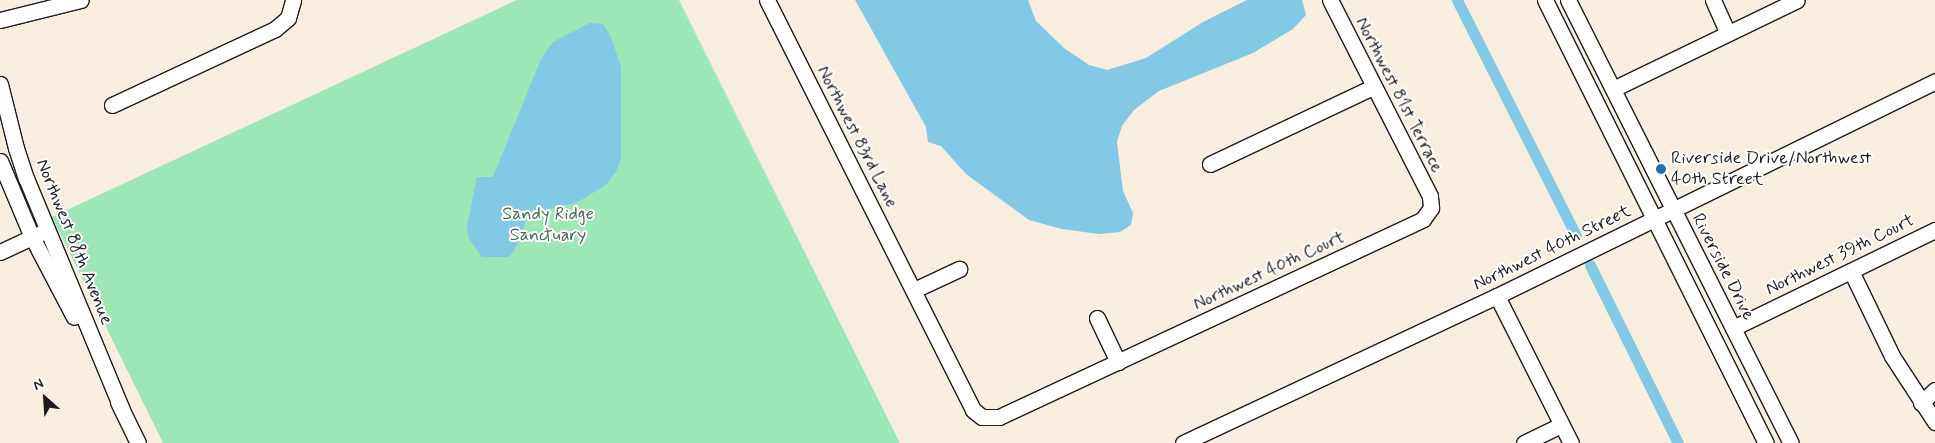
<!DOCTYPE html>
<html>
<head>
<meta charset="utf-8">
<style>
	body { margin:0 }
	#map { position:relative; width:1935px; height:443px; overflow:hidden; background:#f8eee0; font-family:Mynerve,sans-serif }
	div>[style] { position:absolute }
	.green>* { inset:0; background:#9de6b5 }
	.water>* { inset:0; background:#83c8e4 }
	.canal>* { height:11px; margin:-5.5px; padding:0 5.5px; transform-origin:5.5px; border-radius:5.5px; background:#83c8e4 }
	.roads { filter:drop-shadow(1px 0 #1c1c1c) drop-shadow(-1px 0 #1c1c1c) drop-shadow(0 1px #1c1c1c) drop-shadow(0 -1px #1c1c1c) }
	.minor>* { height:15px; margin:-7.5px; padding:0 7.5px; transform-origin:7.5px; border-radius:7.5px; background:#fff }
	.dots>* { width:14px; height:14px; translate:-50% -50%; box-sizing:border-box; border:2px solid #fff; border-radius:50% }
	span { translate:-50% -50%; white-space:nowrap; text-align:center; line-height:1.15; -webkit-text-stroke:4px #fff; paint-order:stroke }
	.street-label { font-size:18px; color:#1c1c1c }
	.poi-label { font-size:18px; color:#1c1c1c }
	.left { translate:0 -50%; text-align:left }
	.park-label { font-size:18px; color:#496352 }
	.north { position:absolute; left:20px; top:373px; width:50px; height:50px; -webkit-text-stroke:4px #fff; paint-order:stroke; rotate:334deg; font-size:14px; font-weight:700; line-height:20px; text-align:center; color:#1c1c1c }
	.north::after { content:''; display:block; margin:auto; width:18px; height:22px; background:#1c1c1c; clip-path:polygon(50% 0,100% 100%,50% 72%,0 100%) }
</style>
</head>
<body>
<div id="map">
	<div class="green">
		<i style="clip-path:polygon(517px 0,679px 0,900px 443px,163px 443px,52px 217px)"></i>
	</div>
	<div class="water">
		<i style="clip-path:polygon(855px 0,1028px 0,1036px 21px,1064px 48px,1089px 65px,1107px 70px,1146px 58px,1203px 22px,1247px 0,1302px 0,1306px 15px,1293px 29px,1253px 53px,1159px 91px,1134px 110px,1122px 126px,1117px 142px,1123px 191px,1133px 213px,1131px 225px,1120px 232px,1099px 234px,1062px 229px,1029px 220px,966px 174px,941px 146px,928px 142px,926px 127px)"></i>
		<i style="clip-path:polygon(590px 23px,603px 24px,610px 35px,621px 66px,621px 159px,617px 170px,607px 184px,578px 202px,545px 210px,533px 210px,527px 216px,519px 242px,509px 257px,482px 257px,469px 239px,467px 226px,477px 177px,493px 177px,541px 59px,553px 42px)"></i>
	</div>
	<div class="canal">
		<i style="left:1457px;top:0;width:264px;rotate:63.2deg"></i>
		<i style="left:1590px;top:265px;width:199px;rotate:63.7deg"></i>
	</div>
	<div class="roads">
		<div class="minor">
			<i style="left:767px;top:0;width:459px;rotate:63.3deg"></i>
			<i style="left:973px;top:410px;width:11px;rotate:38deg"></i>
			<i style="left:982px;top:417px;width:17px"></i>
			<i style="left:999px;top:417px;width:468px;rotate:-25deg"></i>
			<i style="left:1423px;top:219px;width:14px;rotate:-54deg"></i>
			<i style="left:1431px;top:208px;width:12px;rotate:-95deg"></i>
			<i style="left:1430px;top:196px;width:220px;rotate:-117deg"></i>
			<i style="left:1545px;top:0;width:495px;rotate:63.5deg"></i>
			<i style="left:1568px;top:0;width:496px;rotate:63.3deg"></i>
			<i style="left:1713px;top:0;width:36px;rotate:66deg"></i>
			<i style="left:0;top:20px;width:83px;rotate:-13.9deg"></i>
			<i style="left:0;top:84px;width:66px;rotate:76deg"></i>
			<i style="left:16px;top:148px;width:32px;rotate:72deg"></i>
			<i style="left:26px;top:178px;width:251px;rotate:67.5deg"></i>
			<i style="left:1613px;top:89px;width:204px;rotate:-25.8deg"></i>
			<i style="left:112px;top:105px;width:180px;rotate:-25deg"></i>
			<i style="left:275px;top:29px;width:17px;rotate:-40deg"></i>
			<i style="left:288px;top:18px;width:19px;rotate:-74deg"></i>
			<i style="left:0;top:161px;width:82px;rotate:67.2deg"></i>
			<i style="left:32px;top:237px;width:90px;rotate:62.3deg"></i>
			<i style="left:1210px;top:164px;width:180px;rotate:-25.3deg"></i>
			<i style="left:0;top:252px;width:45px;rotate:-24.9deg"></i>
			<i style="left:1851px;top:271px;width:94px;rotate:64.2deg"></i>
			<i style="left:1892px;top:356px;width:79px;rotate:56.9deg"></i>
			<i style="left:914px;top:290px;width:50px;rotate:-25deg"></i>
			<i style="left:1497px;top:296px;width:165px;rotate:63.3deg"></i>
			<i style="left:1097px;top:318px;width:49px;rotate:64.5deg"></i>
			<i style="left:1733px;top:328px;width:225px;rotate:-25.9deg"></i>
			<i style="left:118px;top:402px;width:46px;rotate:64deg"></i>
			<i style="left:1921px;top:403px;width:19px;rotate:-43deg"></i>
			<i style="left:1183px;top:443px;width:347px;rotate:-25.1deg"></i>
			<i style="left:1497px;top:296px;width:488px;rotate:-26.1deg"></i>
			<i style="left:1524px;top:443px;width:41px;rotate:-25.9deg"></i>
		</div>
	</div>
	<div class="dots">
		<i style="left:1661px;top:169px;background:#1f6fb2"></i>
	</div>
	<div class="street-label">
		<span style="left:1399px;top:95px;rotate:63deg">Northwest 81st Terrace</span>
		<span style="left:857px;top:137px;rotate:63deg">Northwest 83rd Lane</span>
		<span style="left:74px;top:242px;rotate:68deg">Northwest 88th Avenue</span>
		<span style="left:1552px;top:248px;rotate:-26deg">Northwest 40th Street</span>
		<span style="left:1840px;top:255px;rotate:-26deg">Northwest 39th Court</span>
		<span style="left:1723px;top:267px;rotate:63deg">Riverside Drive</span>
		<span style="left:1269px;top:271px;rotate:-25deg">Northwest 40th Court</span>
	</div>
	<div class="poi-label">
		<span class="left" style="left:1671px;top:169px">Riverside Drive/Northwest<br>40th Street</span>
	</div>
	<div class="park-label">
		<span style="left:548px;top:225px">Sandy Ridge<br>Sanctuary</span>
	</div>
	<div class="north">N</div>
</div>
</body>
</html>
